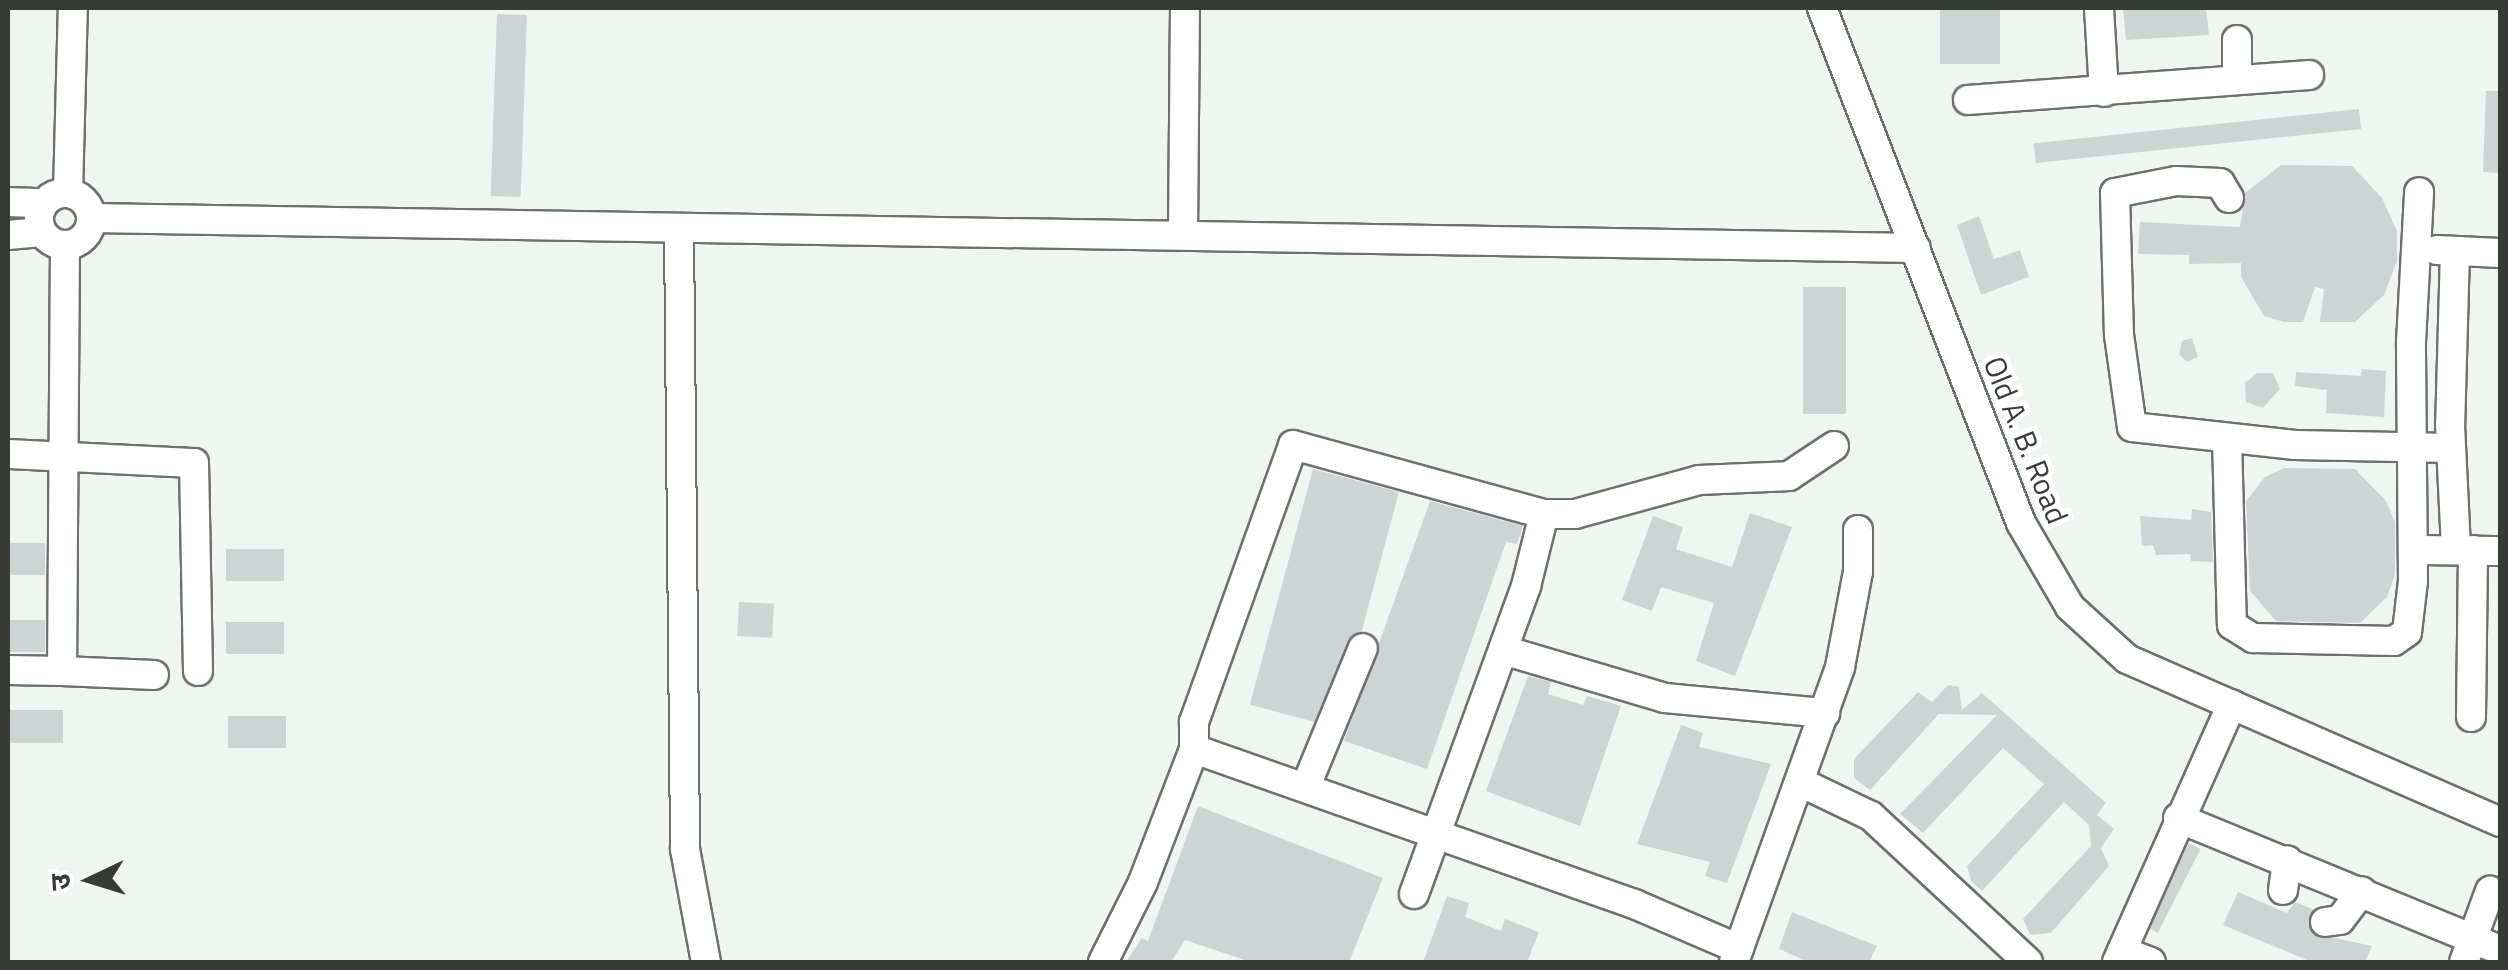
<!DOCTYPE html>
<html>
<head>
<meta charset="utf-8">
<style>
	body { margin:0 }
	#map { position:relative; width:2508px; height:970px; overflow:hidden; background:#eff5f1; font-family:"Titillium Web","Noto Sans Devanagari",sans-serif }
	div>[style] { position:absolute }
	.building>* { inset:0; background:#cdd5d4; transform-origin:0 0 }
	.roads { filter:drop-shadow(2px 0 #6c716d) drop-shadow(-2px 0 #6c716d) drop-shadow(0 2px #6c716d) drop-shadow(0 -2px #6c716d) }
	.minor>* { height:28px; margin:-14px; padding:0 14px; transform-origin:14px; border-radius:14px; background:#fff }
	.minor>.ring { margin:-14px; padding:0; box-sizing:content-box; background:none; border:28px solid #fff; border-radius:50% }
	span { translate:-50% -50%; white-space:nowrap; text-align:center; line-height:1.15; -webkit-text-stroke:10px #fff; paint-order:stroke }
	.street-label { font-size:30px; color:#383a38 }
	.frame { position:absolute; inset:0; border:10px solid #383a38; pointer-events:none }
	.north { position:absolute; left:40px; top:830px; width:100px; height:100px; -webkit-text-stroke:8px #fff; paint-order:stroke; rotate:266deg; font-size:28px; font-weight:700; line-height:40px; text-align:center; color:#383a38 }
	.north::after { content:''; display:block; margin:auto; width:35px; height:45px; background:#383a38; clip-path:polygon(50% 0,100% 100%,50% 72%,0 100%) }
</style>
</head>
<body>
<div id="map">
	<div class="building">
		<i style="left:1940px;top:8px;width:60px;height:56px"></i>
		<i style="clip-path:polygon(2123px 8px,2206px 8px,2209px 35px,2126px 40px)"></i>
		<i style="left:497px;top:14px;width:30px;height:182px;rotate:2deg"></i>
		<i style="clip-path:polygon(2486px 91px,2500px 91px,2500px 173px,2483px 172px)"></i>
		<i style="left:2359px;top:109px;width:20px;height:327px;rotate:84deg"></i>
		<i style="clip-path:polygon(2281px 165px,2352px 166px,2382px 198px,2397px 231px,2397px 261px,2384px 295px,2355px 322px,2320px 322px,2324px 289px,2315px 287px,2303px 322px,2284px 322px,2264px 316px,2241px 277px,2241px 263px,2189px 264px,2189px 255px,2138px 254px,2140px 222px,2240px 227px,2245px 193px)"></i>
		<i style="clip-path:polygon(1979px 216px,1994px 259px,2020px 250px,2029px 277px,1981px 295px,1957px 225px)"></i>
		<i style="left:1803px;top:287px;width:43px;height:127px"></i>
		<i style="clip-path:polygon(2192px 338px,2198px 357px,2187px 362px,2179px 354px,2182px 341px)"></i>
		<i style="clip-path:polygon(2362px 369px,2386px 371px,2384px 417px,2326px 413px,2327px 390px,2295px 386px,2296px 372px,2361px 376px)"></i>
		<i style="clip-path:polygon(2257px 373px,2273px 373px,2280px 389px,2263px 408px,2246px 402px,2245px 383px)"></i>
		<i style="clip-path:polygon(2284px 468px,2355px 469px,2386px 501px,2395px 522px,2395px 575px,2387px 597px,2360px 623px,2276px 621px,2250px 591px,2246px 501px,2265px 477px)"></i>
		<i style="left:1313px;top:469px;width:89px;height:244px;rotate:15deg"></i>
		<i style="clip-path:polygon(1430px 501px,1523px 526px,1517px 544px,1506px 542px,1427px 769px,1344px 741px)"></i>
		<i style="clip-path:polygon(2192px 509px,2211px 512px,2213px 562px,2191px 561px,2190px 554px,2156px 555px,2153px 545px,2142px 546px,2140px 516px,2191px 520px)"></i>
		<i style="clip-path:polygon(1750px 513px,1792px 527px,1735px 676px,1696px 661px,1714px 603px,1661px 587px,1652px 611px,1622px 600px,1653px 516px,1683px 527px,1676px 549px,1732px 567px)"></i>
		<i style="left:8px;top:543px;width:37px;height:32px"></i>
		<i style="left:226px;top:549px;width:58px;height:32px"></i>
		<i style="left:739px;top:602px;width:35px;height:34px;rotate:3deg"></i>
		<i style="left:8px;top:620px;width:37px;height:32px"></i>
		<i style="left:226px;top:622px;width:58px;height:32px"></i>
		<i style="clip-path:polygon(1528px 676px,1551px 682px,1548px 694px,1583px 705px,1587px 696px,1621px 706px,1580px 826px,1486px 791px)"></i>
		<i style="clip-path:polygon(1948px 685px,1959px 687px,1962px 710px,1982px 693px,2106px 803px,2097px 815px,2114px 829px,2101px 848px,2109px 866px,2051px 933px,2030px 935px,2023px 919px,2091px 846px,2089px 825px,2064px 802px,1982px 891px,1971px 881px,1967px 866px,2044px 784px,2003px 748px,1923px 833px,1900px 814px,1997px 715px,1939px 714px,1870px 790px,1854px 778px,1854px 759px,1918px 692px,1932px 702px)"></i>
		<i style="left:8px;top:710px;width:55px;height:33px"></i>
		<i style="left:228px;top:716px;width:58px;height:32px"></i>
		<i style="clip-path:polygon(1681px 725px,1703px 733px,1699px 747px,1771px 764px,1727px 883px,1705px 876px,1710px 862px,1637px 844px)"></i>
		<i style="clip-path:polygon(1198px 806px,1383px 878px,1349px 962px,1251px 962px,1185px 940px,1171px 962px,1126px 962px,1142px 938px,1148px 941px)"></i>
		<i style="left:2189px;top:843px;width:13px;height:94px;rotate:27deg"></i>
		<i style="clip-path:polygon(2238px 892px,2287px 913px,2295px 902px,2313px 909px,2312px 933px,2372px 946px,2365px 962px,2312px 962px,2223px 925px)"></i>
		<i style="clip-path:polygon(1447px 896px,1469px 903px,1465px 917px,1501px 931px,1505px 919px,1539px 932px,1527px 962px,1423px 962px)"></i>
		<i style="clip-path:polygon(1792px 912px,1877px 946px,1869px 962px,1809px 962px,1779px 949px)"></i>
	</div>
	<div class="roads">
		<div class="minor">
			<i style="left:1822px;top:8px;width:552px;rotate:68.87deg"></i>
			<i style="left:2021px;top:523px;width:97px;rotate:59.7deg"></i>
			<i style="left:2070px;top:607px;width:77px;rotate:42.4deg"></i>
			<i style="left:2127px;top:659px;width:407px;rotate:23.6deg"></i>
			<i style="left:2099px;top:8px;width:84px;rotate:86.6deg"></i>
			<i style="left:2237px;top:80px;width:40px;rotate:-90deg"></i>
			<i style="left:1968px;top:100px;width:342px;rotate:-4.2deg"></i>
			<i class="ring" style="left:39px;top:193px;width:24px;height:24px"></i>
			<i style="left:68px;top:193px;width:185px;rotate:-88.5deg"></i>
			<i style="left:2229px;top:198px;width:17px;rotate:-121deg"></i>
			<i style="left:2220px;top:183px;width:44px;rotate:-177.4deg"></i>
			<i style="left:2176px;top:181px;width:62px;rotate:168.9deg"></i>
			<i style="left:2115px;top:193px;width:142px;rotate:88.4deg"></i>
			<i style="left:2119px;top:335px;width:93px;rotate:82deg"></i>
			<i style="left:2132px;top:427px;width:164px;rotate:6.3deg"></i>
			<i style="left:2295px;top:445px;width:155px;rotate:1.1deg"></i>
			<i style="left:8px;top:202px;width:35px;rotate:2deg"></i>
			<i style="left:91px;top:218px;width:1825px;rotate:0.94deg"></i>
			<i style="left:679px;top:231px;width:618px;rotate:89.44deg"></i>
			<i style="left:685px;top:849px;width:115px;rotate:79.5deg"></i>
			<i style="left:8px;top:235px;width:34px;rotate:-5deg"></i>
			<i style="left:1183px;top:235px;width:227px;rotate:-89.5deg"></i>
			<i style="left:65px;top:245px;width:426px;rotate:90.4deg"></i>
			<i style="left:62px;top:671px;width:92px;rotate:2.5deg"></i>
			<i style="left:2437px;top:250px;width:63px;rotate:2.7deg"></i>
			<i style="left:2455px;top:251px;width:174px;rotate:91.6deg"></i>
			<i style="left:2450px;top:425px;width:124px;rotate:87.2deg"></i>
			<i style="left:2227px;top:438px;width:187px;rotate:88.5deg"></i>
			<i style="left:2232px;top:625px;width:25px;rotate:32deg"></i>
			<i style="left:2253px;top:638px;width:141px;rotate:1.2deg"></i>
			<i style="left:2394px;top:641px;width:16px;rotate:-35deg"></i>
			<i style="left:2407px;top:632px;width:51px;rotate:-83.3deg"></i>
			<i style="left:2413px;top:581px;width:239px;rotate:-90.5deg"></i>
			<i style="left:2411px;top:342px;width:150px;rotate:-86.9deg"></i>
			<i style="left:8px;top:454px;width:186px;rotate:2.8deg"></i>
			<i style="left:194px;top:463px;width:208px;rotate:88.9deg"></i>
			<i style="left:2413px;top:550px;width:87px;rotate:0.7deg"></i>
			<i style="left:1503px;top:650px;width:169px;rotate:16.5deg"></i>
			<i style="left:1665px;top:698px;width:161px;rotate:5.4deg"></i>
			<i style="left:8px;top:670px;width:54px;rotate:1.1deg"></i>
			<i style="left:2471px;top:717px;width:167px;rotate:-89.3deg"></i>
			<i style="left:1194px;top:749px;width:467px;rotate:19.4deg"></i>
			<i style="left:1634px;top:904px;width:114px;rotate:23.2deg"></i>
			<i style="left:1802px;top:783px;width:76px;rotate:25.6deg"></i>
			<i style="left:1871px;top:816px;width:214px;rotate:42.9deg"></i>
			<i style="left:1306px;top:786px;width:149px;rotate:-67.6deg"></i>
			<i style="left:2178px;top:818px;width:348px;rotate:22.3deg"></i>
			<i style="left:2283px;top:890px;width:30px;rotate:-82deg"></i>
			<i style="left:1414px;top:894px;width:328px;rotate:-70deg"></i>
			<i style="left:1526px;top:586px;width:74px;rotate:-76deg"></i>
			<i style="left:2325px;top:922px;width:15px;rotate:-8deg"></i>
			<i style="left:2340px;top:920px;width:36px;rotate:-53deg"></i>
			<i style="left:2122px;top:951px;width:31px;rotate:21deg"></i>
			<i style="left:1103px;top:962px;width:89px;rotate:-63.4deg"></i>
			<i style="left:1143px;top:882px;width:142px;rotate:-69deg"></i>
			<i style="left:1194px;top:749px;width:27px;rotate:-90deg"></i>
			<i style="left:1194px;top:722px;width:294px;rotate:-70.3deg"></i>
			<i style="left:1293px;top:445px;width:260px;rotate:15.4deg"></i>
			<i style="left:1544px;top:514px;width:31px"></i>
			<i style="left:1575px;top:514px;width:129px;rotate:-15.3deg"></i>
			<i style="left:1699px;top:480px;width:90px;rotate:-2.5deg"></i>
			<i style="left:1789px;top:476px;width:54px;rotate:-33.7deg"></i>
			<i style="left:1734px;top:962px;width:313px;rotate:-70.2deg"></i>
			<i style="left:1840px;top:667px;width:97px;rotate:-79.3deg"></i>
			<i style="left:1858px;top:572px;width:42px;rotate:-90deg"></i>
			<i style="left:2117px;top:962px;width:282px;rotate:-66deg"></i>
			<i style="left:2464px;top:962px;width:76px;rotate:-69.9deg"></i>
		</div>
	</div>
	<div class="street-label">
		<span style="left:2026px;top:440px;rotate:68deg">Old A. B. Road</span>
	</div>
	<div class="frame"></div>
	<div class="north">उ</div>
</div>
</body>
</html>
